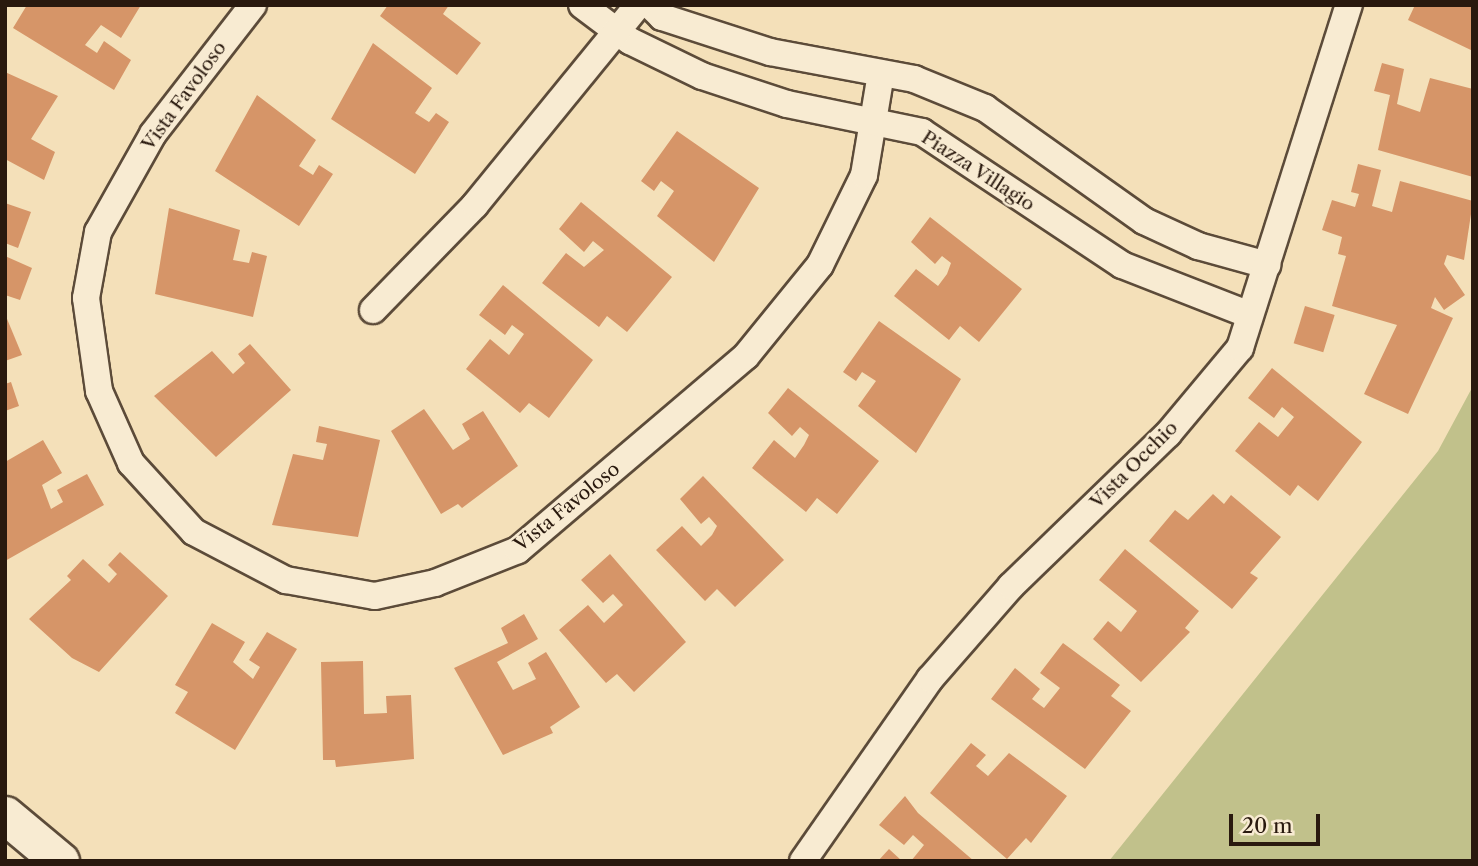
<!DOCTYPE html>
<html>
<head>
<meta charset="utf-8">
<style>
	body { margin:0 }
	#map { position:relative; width:1478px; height:866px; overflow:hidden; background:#f4e0b9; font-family:"Libre Caslon Text",serif }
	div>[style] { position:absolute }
	.green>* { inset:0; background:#c1c18b }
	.building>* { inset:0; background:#d69568; transform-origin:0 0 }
	.roads { filter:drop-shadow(2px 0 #5c4b39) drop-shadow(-2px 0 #5c4b39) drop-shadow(0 2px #5c4b39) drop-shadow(0 -2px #5c4b39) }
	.street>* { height:26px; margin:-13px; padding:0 13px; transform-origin:13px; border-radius:13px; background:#f8ebd2 }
	.secondary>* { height:37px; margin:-18.5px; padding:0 18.5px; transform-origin:18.5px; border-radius:18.5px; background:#f8ebd2 }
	span { translate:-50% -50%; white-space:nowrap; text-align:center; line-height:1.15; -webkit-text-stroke:5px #f8ebd2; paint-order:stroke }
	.street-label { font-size:19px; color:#29190e }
	.frame { position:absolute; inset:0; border:7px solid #29190e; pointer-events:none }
	.scale { position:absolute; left:1229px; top:814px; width:91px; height:32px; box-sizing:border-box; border:4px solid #29190e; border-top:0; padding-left:9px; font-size:21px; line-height:24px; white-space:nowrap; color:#29190e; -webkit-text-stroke:5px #f8ebd2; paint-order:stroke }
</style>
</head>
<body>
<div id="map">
	<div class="green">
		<i style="clip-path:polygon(1473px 386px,1473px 861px,1109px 861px,1438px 451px)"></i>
	</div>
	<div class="building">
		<i style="clip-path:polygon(27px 5px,141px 5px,121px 38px,101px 25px,85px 45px,97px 53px,104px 41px,131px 60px,114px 90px,13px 28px)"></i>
		<i style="clip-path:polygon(388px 5px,449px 5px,443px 14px,481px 43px,457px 75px,380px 16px)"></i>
		<i style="clip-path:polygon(1415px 5px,1473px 5px,1473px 51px,1408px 20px)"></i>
		<i style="clip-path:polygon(373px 43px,432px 88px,415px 113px,429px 122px,436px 113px,449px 122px,415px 174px,331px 119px)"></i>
		<i style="clip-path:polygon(1382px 63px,1404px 69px,1397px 104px,1420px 112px,1430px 78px,1473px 89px,1473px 177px,1378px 150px,1390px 95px,1374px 91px)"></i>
		<i style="clip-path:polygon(5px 72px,58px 96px,31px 139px,55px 152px,44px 180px,5px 159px)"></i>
		<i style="clip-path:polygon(257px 95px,316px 140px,299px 166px,313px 175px,319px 165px,333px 174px,299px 226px,215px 171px)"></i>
		<i style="clip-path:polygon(677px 131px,759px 188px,714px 262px,657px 216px,674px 191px,661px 181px,654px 191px,641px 181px)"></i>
		<i style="clip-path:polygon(1358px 164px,1381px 170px,1372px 206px,1392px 212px,1400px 181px,1473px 201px,1464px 260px,1447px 255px,1444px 264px,1465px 295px,1444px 310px,1435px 297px,1431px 308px,1453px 318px,1408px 414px,1364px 394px,1397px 325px,1332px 306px,1346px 256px,1338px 254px,1342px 237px,1322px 230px,1332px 200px,1355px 207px,1359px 194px,1351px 192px)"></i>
		<i style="clip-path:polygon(581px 202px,672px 277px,627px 332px,607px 316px,599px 327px,542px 283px,566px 253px,584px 267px,604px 250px,593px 241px,584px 252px,559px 229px)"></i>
		<i style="clip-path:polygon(5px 203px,31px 212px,18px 248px,5px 243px)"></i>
		<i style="clip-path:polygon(169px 208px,240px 230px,233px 260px,249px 263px,252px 252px,267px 256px,253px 317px,155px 294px)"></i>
		<i style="clip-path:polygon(930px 217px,1022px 289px,979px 342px,960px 326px,949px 340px,894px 296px,916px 269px,938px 286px,947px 274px,951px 263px,942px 256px,935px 264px,911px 242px)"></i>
		<i style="clip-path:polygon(5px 256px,32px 268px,20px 300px,5px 295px)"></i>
		<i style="clip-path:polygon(503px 285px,593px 360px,549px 418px,529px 403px,520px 413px,466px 369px,490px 339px,509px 355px,524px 334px,512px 325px,505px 335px,479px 315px)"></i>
		<i style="left:1305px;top:306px;width:31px;height:39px;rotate:17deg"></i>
		<i style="clip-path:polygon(5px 314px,22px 355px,5px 361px)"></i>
		<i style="clip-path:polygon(879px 321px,961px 379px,916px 453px,858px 406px,876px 381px,862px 372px,856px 381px,843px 372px)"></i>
		<i style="clip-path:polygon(250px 344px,291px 390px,216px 457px,154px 396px,212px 351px,233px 374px,245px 363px,238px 354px)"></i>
		<i style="clip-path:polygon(1272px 368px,1362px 442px,1318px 501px,1298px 485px,1290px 496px,1235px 451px,1259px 422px,1278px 437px,1294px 417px,1282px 407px,1274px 418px,1248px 398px)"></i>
		<i style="clip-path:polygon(11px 382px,19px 406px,5px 411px,5px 384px)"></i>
		<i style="clip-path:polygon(788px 388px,879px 461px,837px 514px,817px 498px,806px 512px,752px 468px,774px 440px,795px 458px,804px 445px,809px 435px,800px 427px,792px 436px,768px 413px)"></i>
		<i style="clip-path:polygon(424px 409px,453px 450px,470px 439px,462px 424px,483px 411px,518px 466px,462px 508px,458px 504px,441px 514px,391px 431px)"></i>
		<i style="clip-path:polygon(319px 426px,380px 440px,358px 537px,272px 525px,293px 454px,323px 460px,327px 444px,316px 442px)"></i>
		<i style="clip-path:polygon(43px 440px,62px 473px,42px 485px,51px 509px,63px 502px,57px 490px,87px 474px,104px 505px,5px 561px,5px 462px)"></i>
		<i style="clip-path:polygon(703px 476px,784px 560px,735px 607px,717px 589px,705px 601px,656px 550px,682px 526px,701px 546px,712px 535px,717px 526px,709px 517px,701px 524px,680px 499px)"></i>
		<i style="clip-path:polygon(1213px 494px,1224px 504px,1231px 495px,1281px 537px,1250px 573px,1258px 578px,1232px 609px,1149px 541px,1175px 510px,1188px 520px)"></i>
		<i style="clip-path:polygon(1125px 549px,1199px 611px,1185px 628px,1190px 632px,1141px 682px,1093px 639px,1108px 621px,1121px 632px,1137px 611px,1099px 580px)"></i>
		<i style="clip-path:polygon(120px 552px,168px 596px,99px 672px,72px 658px,29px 619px,71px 580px,67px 576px,83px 559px,109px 583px,117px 574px,108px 565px)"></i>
		<i style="clip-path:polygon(610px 554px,686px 642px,634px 692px,617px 674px,606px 683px,559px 630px,588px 605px,604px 623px,623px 605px,613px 594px,603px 603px,581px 580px)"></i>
		<i style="clip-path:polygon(524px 614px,538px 639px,497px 662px,513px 690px,536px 679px,528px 663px,546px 652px,580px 707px,550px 727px,553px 733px,503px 755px,454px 668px,508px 643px,501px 628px)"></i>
		<i style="clip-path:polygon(212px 623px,245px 642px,233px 662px,253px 679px,260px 667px,249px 660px,267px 632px,297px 649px,235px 750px,175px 713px,188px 692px,175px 685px)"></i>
		<i style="clip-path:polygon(1063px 643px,1120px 685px,1111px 696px,1131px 711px,1085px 769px,991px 699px,1015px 668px,1040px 689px,1032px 699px,1044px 708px,1060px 688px,1040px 673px)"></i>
		<i style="clip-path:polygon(363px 661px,364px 714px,387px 713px,386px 696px,411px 695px,414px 759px,336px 767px,335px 760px,323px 760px,321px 662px)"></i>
		<i style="clip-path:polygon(971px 743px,986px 755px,976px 766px,988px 776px,1009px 753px,1067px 796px,1031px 843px,1026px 838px,1007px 859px,930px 793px)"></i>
		<i style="clip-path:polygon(905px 796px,918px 813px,974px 861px,911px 861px,924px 845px,913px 835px,904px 845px,879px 825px)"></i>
		<i style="clip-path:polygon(889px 849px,902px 861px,878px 861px)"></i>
	</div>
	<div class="roads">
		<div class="street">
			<i style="left:253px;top:5px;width:163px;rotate:127.8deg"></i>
			<i style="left:153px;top:134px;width:112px;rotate:119.3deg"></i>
			<i style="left:98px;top:232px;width:67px;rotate:100.3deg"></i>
			<i style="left:86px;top:298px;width:94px;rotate:82deg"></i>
			<i style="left:99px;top:391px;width:79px;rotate:66deg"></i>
			<i style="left:131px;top:463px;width:93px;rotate:47.6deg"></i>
			<i style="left:194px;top:532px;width:104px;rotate:27.6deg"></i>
			<i style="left:286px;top:580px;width:90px;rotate:10.2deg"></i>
			<i style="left:375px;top:596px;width:61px;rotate:-12.2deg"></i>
			<i style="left:435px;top:583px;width:89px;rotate:-21.7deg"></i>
			<i style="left:518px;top:550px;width:299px;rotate:-40.4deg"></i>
			<i style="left:746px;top:356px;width:117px;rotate:-50.9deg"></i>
			<i style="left:820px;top:265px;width:100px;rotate:-63.9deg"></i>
			<i style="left:864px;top:175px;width:103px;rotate:-80.5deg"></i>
			<i style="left:582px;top:5px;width:60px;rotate:36.9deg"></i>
			<i style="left:630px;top:41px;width:80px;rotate:25.9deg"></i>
			<i style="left:702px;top:76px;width:89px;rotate:18.2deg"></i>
			<i style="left:787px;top:104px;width:138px;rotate:11.7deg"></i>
			<i style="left:922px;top:132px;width:240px;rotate:33.6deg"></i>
			<i style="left:1122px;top:265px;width:137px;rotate:21.3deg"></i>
			<i style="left:650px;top:5px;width:17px;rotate:45deg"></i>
			<i style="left:662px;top:17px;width:114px;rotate:18deg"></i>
			<i style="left:770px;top:52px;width:147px;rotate:10.6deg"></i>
			<i style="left:914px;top:79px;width:77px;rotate:22.2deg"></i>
			<i style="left:985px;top:108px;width:195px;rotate:35.4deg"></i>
			<i style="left:1144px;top:221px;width:60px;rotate:24.8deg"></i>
			<i style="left:1198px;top:246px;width:72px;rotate:15.4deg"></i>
			<i style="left:373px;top:310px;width:146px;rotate:-45.8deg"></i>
			<i style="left:475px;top:205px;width:258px;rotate:-50.8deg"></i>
			<i style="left:803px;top:861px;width:222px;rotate:-55.1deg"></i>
			<i style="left:930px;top:679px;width:123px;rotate:-48.9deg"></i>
			<i style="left:1011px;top:586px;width:219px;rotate:-44.1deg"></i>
			<i style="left:1168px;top:434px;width:112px;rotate:-50.1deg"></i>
			<i style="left:1240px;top:348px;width:360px;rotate:-72.4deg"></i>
		</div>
		<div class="secondary">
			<i style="left:5px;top:815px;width:72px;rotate:39.9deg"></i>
		</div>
	</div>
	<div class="street-label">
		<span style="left:184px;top:96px;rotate:-54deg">Vista Favoloso</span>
		<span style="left:978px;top:171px;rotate:33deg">Piazza Villagio</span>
		<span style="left:1134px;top:465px;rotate:-45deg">Vista Occhio</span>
		<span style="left:567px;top:507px;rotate:-39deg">Vista Favoloso</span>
	</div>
	<div class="frame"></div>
	<div class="scale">20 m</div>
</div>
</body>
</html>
